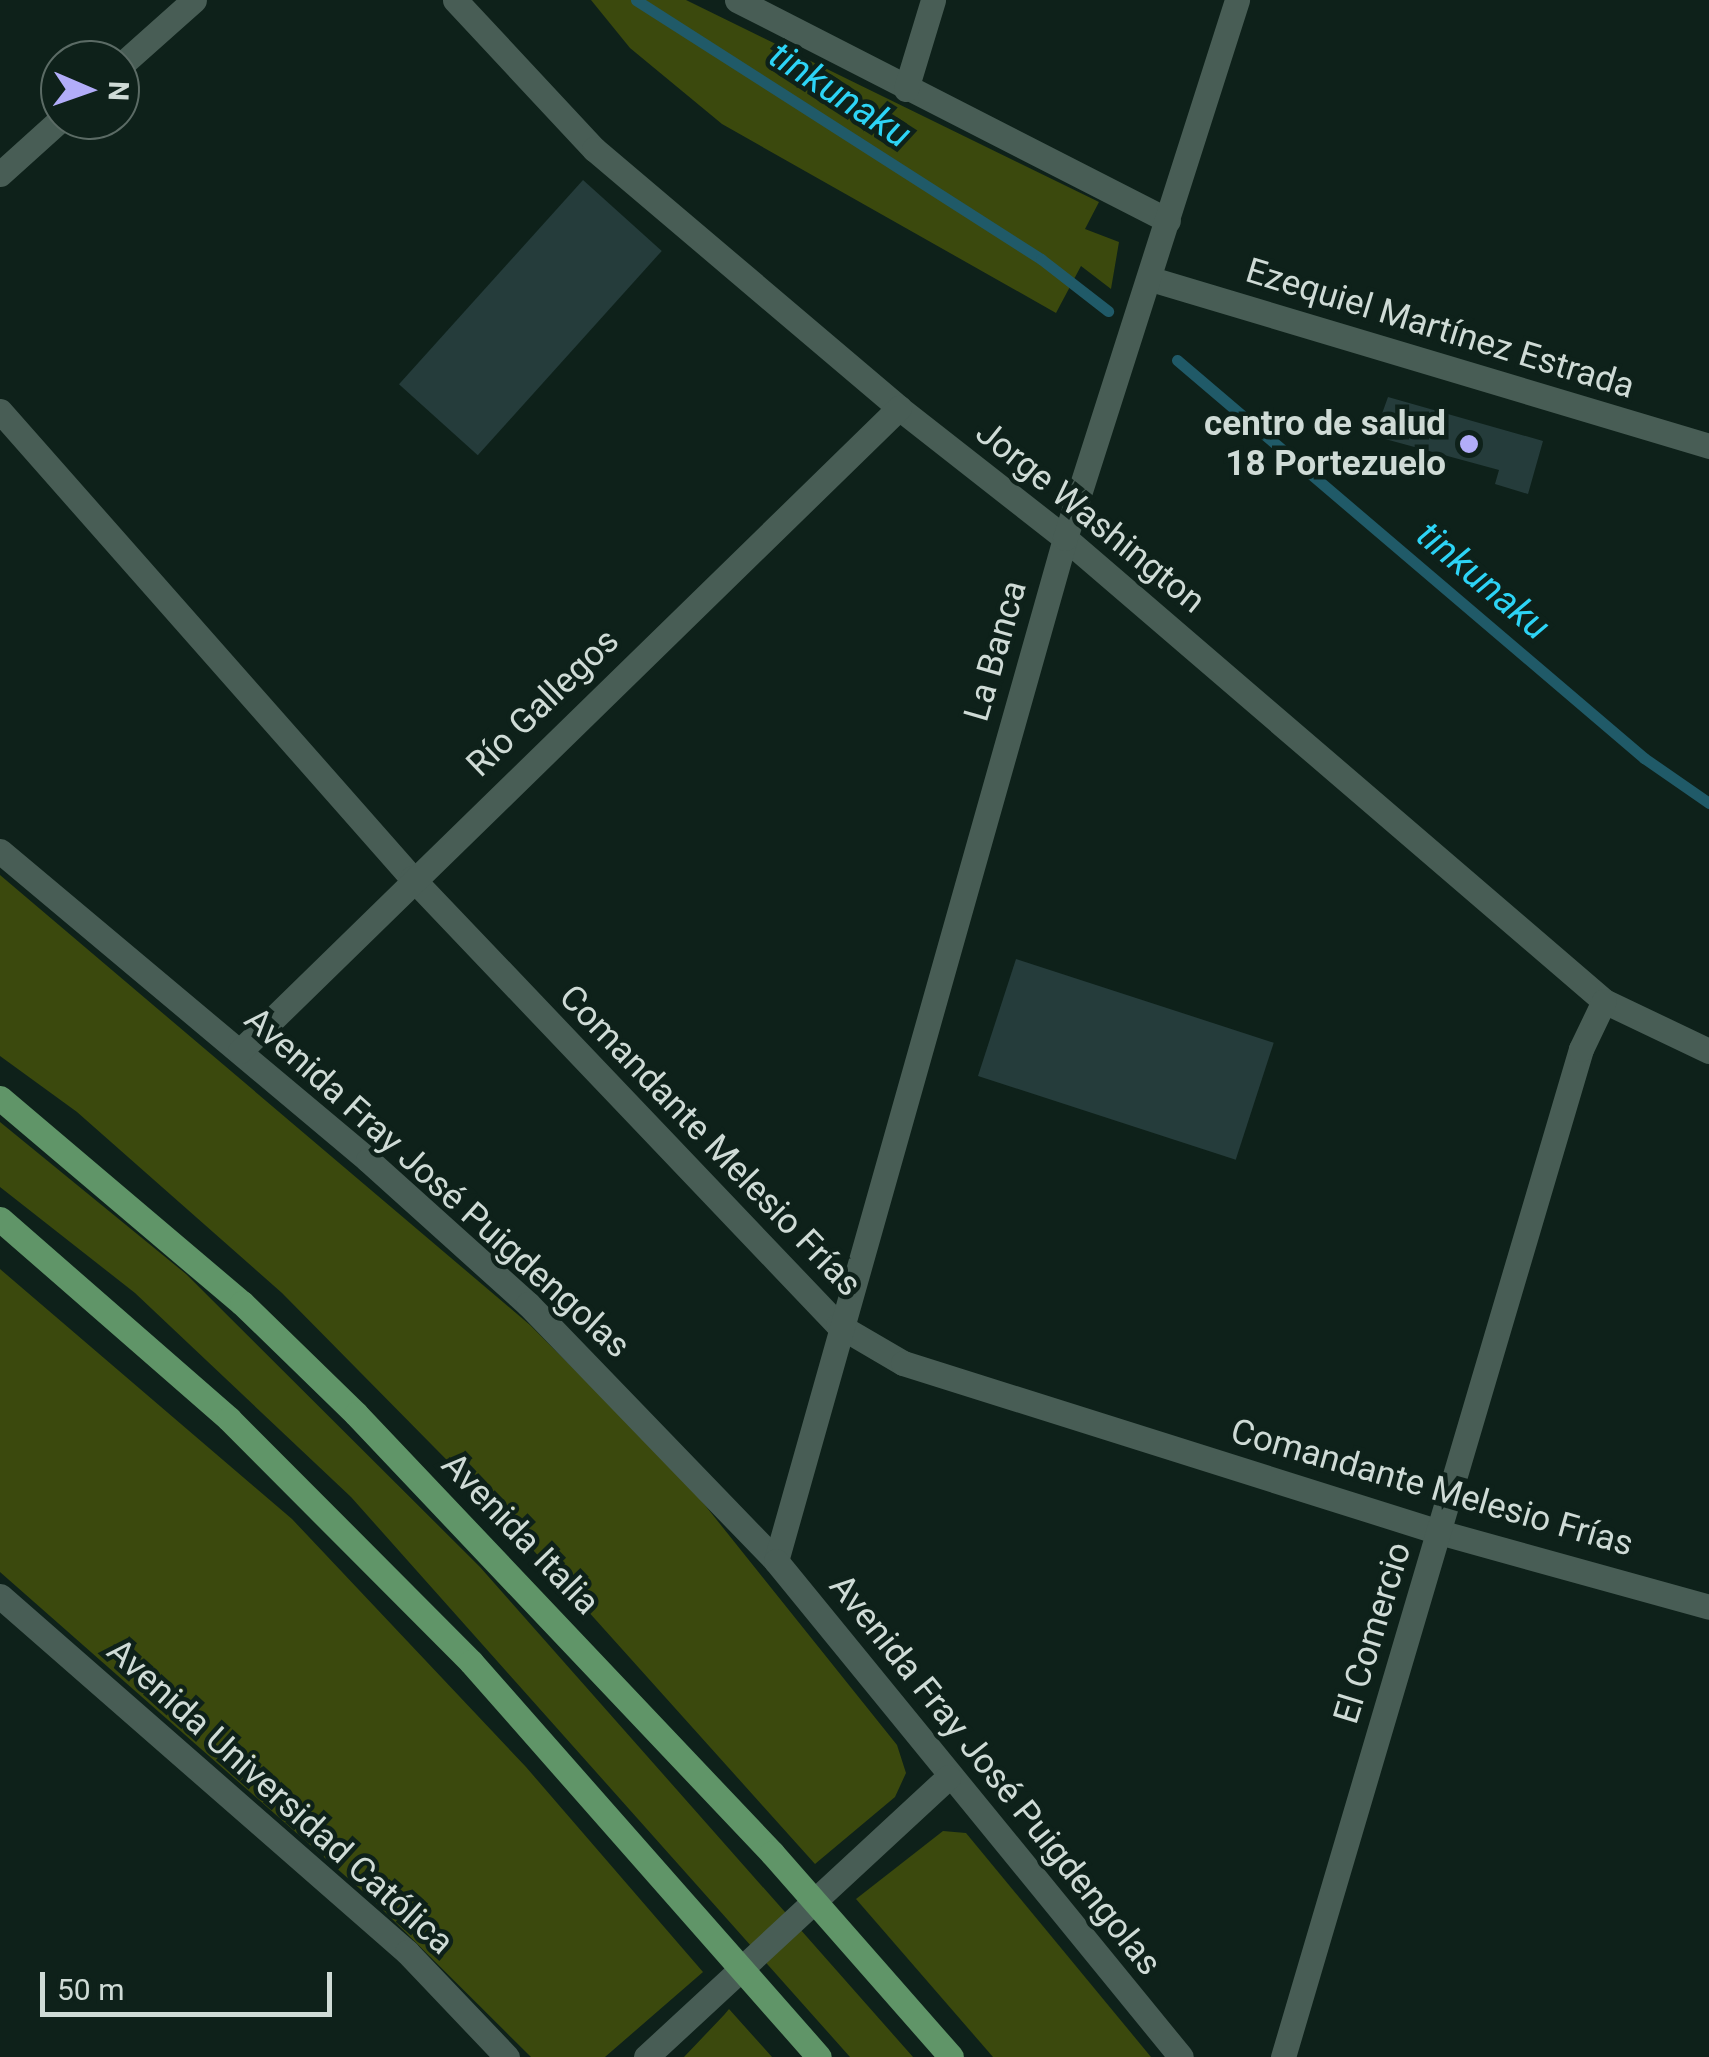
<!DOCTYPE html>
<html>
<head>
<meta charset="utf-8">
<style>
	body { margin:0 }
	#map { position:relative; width:1709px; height:2057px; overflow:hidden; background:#0e211a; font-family:Roboto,sans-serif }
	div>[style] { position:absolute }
	.green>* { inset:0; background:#3b490d }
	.stream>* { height:11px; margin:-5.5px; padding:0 5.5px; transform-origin:5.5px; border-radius:5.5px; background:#205a68 }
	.building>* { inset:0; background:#253c3b; transform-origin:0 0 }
	.street>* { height:25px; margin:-12.5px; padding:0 12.5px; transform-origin:12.5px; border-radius:12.5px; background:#485d55 }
	.secondary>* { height:25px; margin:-12.5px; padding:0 12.5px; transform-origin:12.5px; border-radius:12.5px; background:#485d55 }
	.primary>* { height:25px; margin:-12.5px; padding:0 12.5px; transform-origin:12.5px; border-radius:12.5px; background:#609568 }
	.dots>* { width:28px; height:28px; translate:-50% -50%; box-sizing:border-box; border:5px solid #0e211a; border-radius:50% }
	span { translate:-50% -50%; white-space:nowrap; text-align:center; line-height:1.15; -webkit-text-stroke:9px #0e211a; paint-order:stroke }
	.street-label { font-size:35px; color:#cfdbd6 }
	.poi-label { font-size:35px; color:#cfdbd6; font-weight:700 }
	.right { translate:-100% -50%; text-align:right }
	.water-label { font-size:38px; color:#2dd4f6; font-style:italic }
	.north { position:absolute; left:40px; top:40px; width:100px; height:100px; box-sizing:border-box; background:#0e211a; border:2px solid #5b6b65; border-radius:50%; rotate:92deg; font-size:28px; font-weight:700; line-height:40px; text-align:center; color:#cfdbd6 }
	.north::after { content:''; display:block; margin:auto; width:35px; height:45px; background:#b2adf9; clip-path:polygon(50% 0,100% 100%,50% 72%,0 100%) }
	.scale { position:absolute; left:40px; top:1972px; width:292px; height:45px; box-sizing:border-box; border:5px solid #cfdbd6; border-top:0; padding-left:12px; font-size:30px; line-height:35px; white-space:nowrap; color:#cfdbd6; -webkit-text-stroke:8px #0e211a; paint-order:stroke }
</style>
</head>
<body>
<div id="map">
	<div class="green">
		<i style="clip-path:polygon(591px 0,686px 0,1099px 202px,1085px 229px,1119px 242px,1111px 289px,1081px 266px,1056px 313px,722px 124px,630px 48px)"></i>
		<i style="clip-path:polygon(0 875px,530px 1325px,688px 1484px,897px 1745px,906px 1773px,895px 1797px,815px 1864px,507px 1521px,282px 1293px,77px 1112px,0 1056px)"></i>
		<i style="clip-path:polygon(0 1122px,186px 1274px,480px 1567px,913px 2057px,850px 2057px,351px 1497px,135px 1293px,0 1187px)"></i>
		<i style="clip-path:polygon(0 1269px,292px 1519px,526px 1767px,703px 1972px,605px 2057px,531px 2057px,376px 1903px,0 1572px)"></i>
		<i style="clip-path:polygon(943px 1831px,966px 1833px,1151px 2057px,993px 2057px,856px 1899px)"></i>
		<i style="clip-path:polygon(729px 2009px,772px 2057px,684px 2057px,724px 2015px)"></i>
	</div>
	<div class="stream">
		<i style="left:636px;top:0;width:481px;rotate:32.6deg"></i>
		<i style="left:1041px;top:259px;width:85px;rotate:37.8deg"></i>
		<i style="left:1177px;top:360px;width:614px;rotate:40.44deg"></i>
		<i style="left:1644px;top:758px;width:79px;rotate:34.7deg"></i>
	</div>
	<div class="building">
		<i style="left:583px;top:180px;width:106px;height:275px;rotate:42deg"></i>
		<i style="clip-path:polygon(1388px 397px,1543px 441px,1528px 494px,1495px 484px,1499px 470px,1374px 436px)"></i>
		<i style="left:1016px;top:959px;width:271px;height:123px;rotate:18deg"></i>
	</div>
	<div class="street">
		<i style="left:455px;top:0;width:204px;rotate:47deg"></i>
		<i style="left:594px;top:149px;width:400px;rotate:40.3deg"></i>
		<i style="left:899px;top:408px;width:211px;rotate:38.1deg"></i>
		<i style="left:1065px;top:538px;width:711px;rotate:40.66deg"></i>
		<i style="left:1604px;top:1001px;width:116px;rotate:25.5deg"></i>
		<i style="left:737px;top:0;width:484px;rotate:27.1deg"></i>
		<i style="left:120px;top:66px;width:99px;rotate:-41.7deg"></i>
		<i style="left:906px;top:89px;width:93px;rotate:-73.1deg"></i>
		<i style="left:0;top:174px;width:81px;rotate:-42deg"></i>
		<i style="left:1151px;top:279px;width:582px;rotate:16.66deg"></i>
		<i style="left:0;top:411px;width:623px;rotate:48.58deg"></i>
		<i style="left:412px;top:878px;width:617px;rotate:46.38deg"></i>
		<i style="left:838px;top:1325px;width:75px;rotate:30.3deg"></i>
		<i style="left:903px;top:1363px;width:562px;rotate:17.5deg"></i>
		<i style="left:1439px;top:1532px;width:280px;rotate:15.5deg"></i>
		<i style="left:0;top:851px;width:481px;rotate:40deg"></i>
		<i style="left:368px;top:1160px;width:215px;rotate:42deg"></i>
		<i style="left:528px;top:1304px;width:357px;rotate:46deg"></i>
		<i style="left:240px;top:1051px;width:921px;rotate:-44.3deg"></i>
		<i style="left:776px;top:1561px;width:1063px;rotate:-74.22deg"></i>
		<i style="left:1065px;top:538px;width:565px;rotate:-72.27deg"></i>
		<i style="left:0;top:1596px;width:541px;rotate:41.18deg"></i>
		<i style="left:407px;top:1952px;width:145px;rotate:46.4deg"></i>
		<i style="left:1283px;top:2057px;width:1051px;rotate:-73.53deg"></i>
		<i style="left:1581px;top:1049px;width:53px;rotate:-64.4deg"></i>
	</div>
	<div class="secondary">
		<i style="left:776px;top:1561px;width:640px;rotate:50.77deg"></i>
		<i style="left:646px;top:2057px;width:412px;rotate:-42.8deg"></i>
	</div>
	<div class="primary">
		<i style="left:0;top:1098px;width:317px;rotate:40.3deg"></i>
		<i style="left:242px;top:1303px;width:159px;rotate:44.2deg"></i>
		<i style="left:356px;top:1414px;width:605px;rotate:46.54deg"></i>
		<i style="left:772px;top:1853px;width:271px;rotate:48.7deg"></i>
		<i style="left:0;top:1219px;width:304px;rotate:41.1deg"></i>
		<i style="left:229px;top:1419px;width:343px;rotate:45.1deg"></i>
		<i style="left:471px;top:1662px;width:526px;rotate:48.62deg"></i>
	</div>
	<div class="dots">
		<i style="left:1469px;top:444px;background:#b2adf9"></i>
	</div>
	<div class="street-label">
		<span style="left:1440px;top:329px;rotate:17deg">Ezequiel Martínez Estrada</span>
		<span style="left:1090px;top:517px;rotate:39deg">Jorge Washington</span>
		<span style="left:996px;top:651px;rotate:-74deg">La Banca</span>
		<span style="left:543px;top:703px;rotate:-44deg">Río Gallegos</span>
		<span style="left:710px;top:1141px;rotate:46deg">Comandante Melesio Frías</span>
		<span style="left:437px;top:1183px;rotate:42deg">Avenida Fray José Puigdengolas</span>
		<span style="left:1432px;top:1488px;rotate:16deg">Comandante Melesio Frías</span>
		<span style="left:520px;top:1534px;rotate:46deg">Avenida Italia</span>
		<span style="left:1373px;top:1633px;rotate:-73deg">El Comercio</span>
		<span style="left:995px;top:1775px;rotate:51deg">Avenida Fray José Puigdengolas</span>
		<span style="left:280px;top:1797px;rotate:42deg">Avenida Universidad Católica</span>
	</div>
	<div class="poi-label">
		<span class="right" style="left:1446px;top:444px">centro de salud<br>18 Portezuelo</span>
	</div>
	<div class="water-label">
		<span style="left:840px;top:95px;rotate:33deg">tinkunaku</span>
		<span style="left:1483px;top:581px;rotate:40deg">tinkunaku</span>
	</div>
	<div class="north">N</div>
	<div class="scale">50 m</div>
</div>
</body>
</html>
